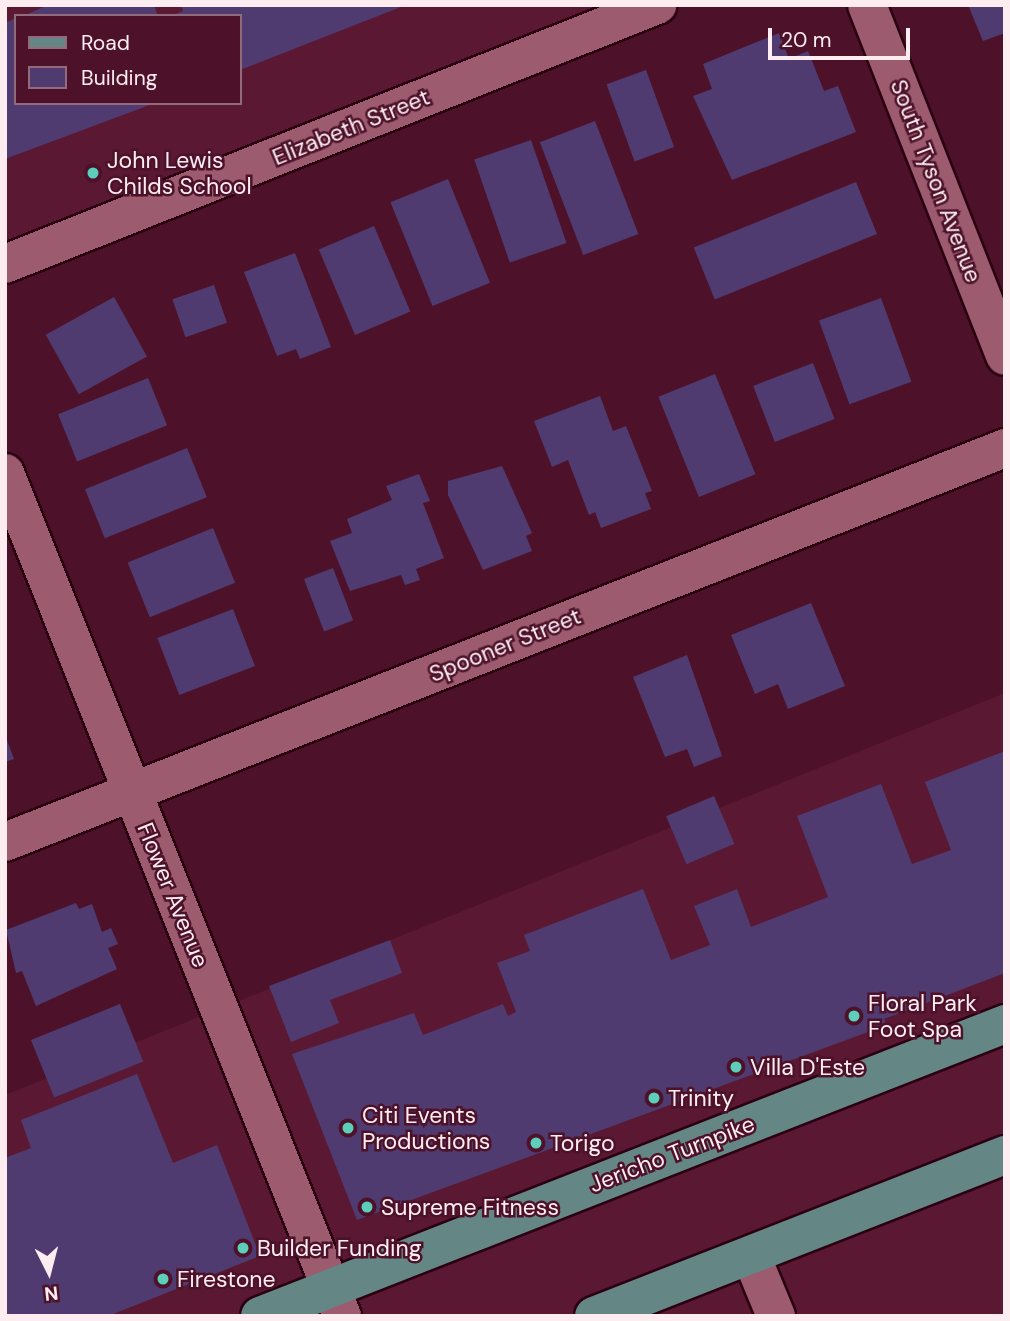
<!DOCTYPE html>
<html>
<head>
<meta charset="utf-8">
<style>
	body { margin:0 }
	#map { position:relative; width:1010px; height:1321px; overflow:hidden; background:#4d1229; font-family:"DM Sans",sans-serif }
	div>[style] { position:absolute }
	.built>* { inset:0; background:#5b1832 }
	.building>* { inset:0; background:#503b71; transform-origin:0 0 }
	.roads { filter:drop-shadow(2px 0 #2b0112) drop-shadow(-2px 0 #2b0112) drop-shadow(0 2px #2b0112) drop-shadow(0 -2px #2b0112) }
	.street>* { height:38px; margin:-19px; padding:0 19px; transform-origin:19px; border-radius:19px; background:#9d5b6f }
	.primary>* { height:38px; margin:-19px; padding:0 19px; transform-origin:19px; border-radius:19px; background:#648785 }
	.dots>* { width:19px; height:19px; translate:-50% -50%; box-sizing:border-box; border:4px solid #4d1229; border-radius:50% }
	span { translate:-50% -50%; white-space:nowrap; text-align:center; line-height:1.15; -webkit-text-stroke:5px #4d1229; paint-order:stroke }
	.street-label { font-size:23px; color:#fdedf1 }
	.poi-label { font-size:23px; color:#fdedf1 }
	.left { translate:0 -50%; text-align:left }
	.frame { position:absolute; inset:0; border:7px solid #fdedf1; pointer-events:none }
	.legend { position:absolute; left:14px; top:14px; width:228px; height:91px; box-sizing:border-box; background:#4d1229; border:2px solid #936a79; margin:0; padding:9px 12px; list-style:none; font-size:21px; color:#fdedf1 }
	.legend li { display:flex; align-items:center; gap:14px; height:35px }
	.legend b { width:35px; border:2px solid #936a79 }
	.north { position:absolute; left:14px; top:1237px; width:70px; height:70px; -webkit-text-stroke:5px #4d1229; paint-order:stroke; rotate:174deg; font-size:19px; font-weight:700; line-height:28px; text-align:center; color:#fdedf1 }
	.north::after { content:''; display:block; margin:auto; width:24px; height:32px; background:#fdedf1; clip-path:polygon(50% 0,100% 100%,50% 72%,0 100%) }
	.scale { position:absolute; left:768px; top:28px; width:142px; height:32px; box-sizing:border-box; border:4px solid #fdedf1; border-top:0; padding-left:9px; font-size:21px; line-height:24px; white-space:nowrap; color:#fdedf1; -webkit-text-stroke:5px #4d1229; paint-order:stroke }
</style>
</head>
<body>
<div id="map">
	<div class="built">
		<i style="clip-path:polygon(evenodd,5px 5px,606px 5px,5px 242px,5px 5px,16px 16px,240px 16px,240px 103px,16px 103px,16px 16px)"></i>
		<i style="clip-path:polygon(1005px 693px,1005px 1316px,5px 1316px,5px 1095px)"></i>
	</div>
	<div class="building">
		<i style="clip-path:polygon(48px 5px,154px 5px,158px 16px,23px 16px)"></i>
		<i style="clip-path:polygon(181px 5px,406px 5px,240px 70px,240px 16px,171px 16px,183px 11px)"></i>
		<i style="clip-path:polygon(968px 5px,1005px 5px,1005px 33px,983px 41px)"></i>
		<i style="clip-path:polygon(16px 18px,16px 103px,155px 103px,5px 159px,5px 23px)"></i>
		<i style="clip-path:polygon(779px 33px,789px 59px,808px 51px,824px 91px,838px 86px,856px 132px,732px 180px,693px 96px,712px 89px,703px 64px)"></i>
		<i style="left:646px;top:70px;width:82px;height:42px;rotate:70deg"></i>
		<i style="left:595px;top:121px;width:121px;height:59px;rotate:69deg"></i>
		<i style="left:531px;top:140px;width:109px;height:60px;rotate:71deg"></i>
		<i style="left:448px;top:179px;width:112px;height:62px;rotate:68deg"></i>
		<i style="left:856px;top:182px;width:56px;height:175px;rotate:68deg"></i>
		<i style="left:374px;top:226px;width:93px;height:60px;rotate:67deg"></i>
		<i style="clip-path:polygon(295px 253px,331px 347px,300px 359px,296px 349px,277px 356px,244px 272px)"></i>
		<i style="left:214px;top:285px;width:40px;height:44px;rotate:71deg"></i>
		<i style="left:114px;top:297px;width:68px;height:78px;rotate:61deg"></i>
		<i style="left:881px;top:298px;width:89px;height:66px;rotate:70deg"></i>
		<i style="left:813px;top:363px;width:60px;height:64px;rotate:69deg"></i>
		<i style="left:715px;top:374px;width:108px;height:61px;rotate:68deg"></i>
		<i style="left:148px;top:378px;width:51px;height:97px;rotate:68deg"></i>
		<i style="clip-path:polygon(600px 396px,613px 431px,626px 426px,652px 491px,645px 493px,651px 509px,601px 528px,595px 512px,589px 515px,568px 460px,552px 467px,534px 421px)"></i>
		<i style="left:187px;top:448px;width:53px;height:110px;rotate:68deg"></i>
		<i style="clip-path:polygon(502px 466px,532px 533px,526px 536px,532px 551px,483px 570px,448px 495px,448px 481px)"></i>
		<i style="clip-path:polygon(419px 474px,430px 501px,423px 503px,444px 558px,416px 569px,420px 580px,405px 585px,401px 575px,350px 591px,330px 541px,352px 533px,347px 519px,392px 500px,386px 486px)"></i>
		<i style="left:213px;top:528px;width:59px;height:92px;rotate:68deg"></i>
		<i style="left:333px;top:568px;width:56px;height:31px;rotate:69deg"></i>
		<i style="clip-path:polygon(811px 603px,845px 686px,788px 709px,778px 684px,755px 694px,731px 635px)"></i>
		<i style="left:233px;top:609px;width:61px;height:81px;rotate:69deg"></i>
		<i style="clip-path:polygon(687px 655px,722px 756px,694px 767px,687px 749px,665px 757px,633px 677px)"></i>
		<i style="clip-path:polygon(5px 735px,14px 759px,5px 762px)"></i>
		<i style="clip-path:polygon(1005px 751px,1005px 973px,884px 1019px,887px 1025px,357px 1220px,292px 1054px,414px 1013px,423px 1035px,503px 1004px,508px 1016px,516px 1012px,497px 963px,530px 951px,524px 935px,643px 889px,671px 960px,710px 945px,694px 906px,737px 889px,751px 927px,828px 897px,797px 816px,881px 784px,912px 864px,951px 850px,925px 782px)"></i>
		<i style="left:714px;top:796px;width:52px;height:52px;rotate:67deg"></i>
		<i style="clip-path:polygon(76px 903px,79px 909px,92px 904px,102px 932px,111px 928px,118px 944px,108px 948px,117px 969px,36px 1006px,22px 971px,16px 973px,6px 930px)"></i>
		<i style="clip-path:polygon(390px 940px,402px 973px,330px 1000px,339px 1023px,291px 1042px,269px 986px)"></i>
		<i style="left:120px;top:1004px;width:62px;height:96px;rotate:68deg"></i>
		<i style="clip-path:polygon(137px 1074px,173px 1163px,217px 1145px,260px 1256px,108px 1316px,5px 1316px,5px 1158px,31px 1148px,21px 1120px)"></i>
	</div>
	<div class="roads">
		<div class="street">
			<i style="left:867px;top:5px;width:377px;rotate:68.5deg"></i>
			<i style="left:5px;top:264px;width:702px;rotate:-21.66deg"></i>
			<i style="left:5px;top:473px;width:908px;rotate:68.21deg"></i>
			<i style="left:5px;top:842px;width:1075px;rotate:-21.5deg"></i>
			<i style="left:752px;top:1258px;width:63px;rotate:67.5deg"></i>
		</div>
		<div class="primary">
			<i style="left:260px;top:1316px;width:800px;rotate:-21.4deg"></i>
			<i style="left:594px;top:1316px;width:441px;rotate:-21.4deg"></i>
		</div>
	</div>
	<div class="dots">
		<i style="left:93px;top:173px;background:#5cceba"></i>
		<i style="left:854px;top:1016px;background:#5cceba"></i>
		<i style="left:736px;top:1067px;background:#5cceba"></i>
		<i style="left:654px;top:1098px;background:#5cceba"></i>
		<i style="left:348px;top:1128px;background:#5cceba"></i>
		<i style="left:536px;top:1143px;background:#5cceba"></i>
		<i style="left:367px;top:1207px;background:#5cceba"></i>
		<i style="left:243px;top:1248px;background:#5cceba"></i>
		<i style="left:163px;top:1279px;background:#5cceba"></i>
	</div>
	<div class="street-label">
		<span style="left:351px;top:127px;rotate:-22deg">Elizabeth Street</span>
		<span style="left:936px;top:181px;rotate:69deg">South Tyson Avenue</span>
		<span style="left:505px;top:645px;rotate:-22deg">Spooner Street</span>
		<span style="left:173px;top:895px;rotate:68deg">Flower Avenue</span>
		<span style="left:672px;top:1154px;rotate:-21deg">Jericho Turnpike</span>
	</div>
	<div class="poi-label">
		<span class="left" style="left:107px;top:173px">John Lewis<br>Childs School</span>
		<span class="left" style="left:868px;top:1016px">Floral Park<br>Foot Spa</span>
		<span class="left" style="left:750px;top:1067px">Villa D'Este</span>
		<span class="left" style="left:668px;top:1098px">Trinity</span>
		<span class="left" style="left:362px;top:1128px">Citi Events<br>Productions</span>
		<span class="left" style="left:550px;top:1143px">Torigo</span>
		<span class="left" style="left:381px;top:1207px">Supreme Fitness</span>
		<span class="left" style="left:257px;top:1248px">Builder Funding</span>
		<span class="left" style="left:177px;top:1279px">Firestone</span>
	</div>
	<div class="frame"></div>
	<ul class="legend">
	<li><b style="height:9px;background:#648785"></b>Road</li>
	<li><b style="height:19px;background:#503b71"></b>Building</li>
	</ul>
	<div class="north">N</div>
	<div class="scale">20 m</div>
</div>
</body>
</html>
